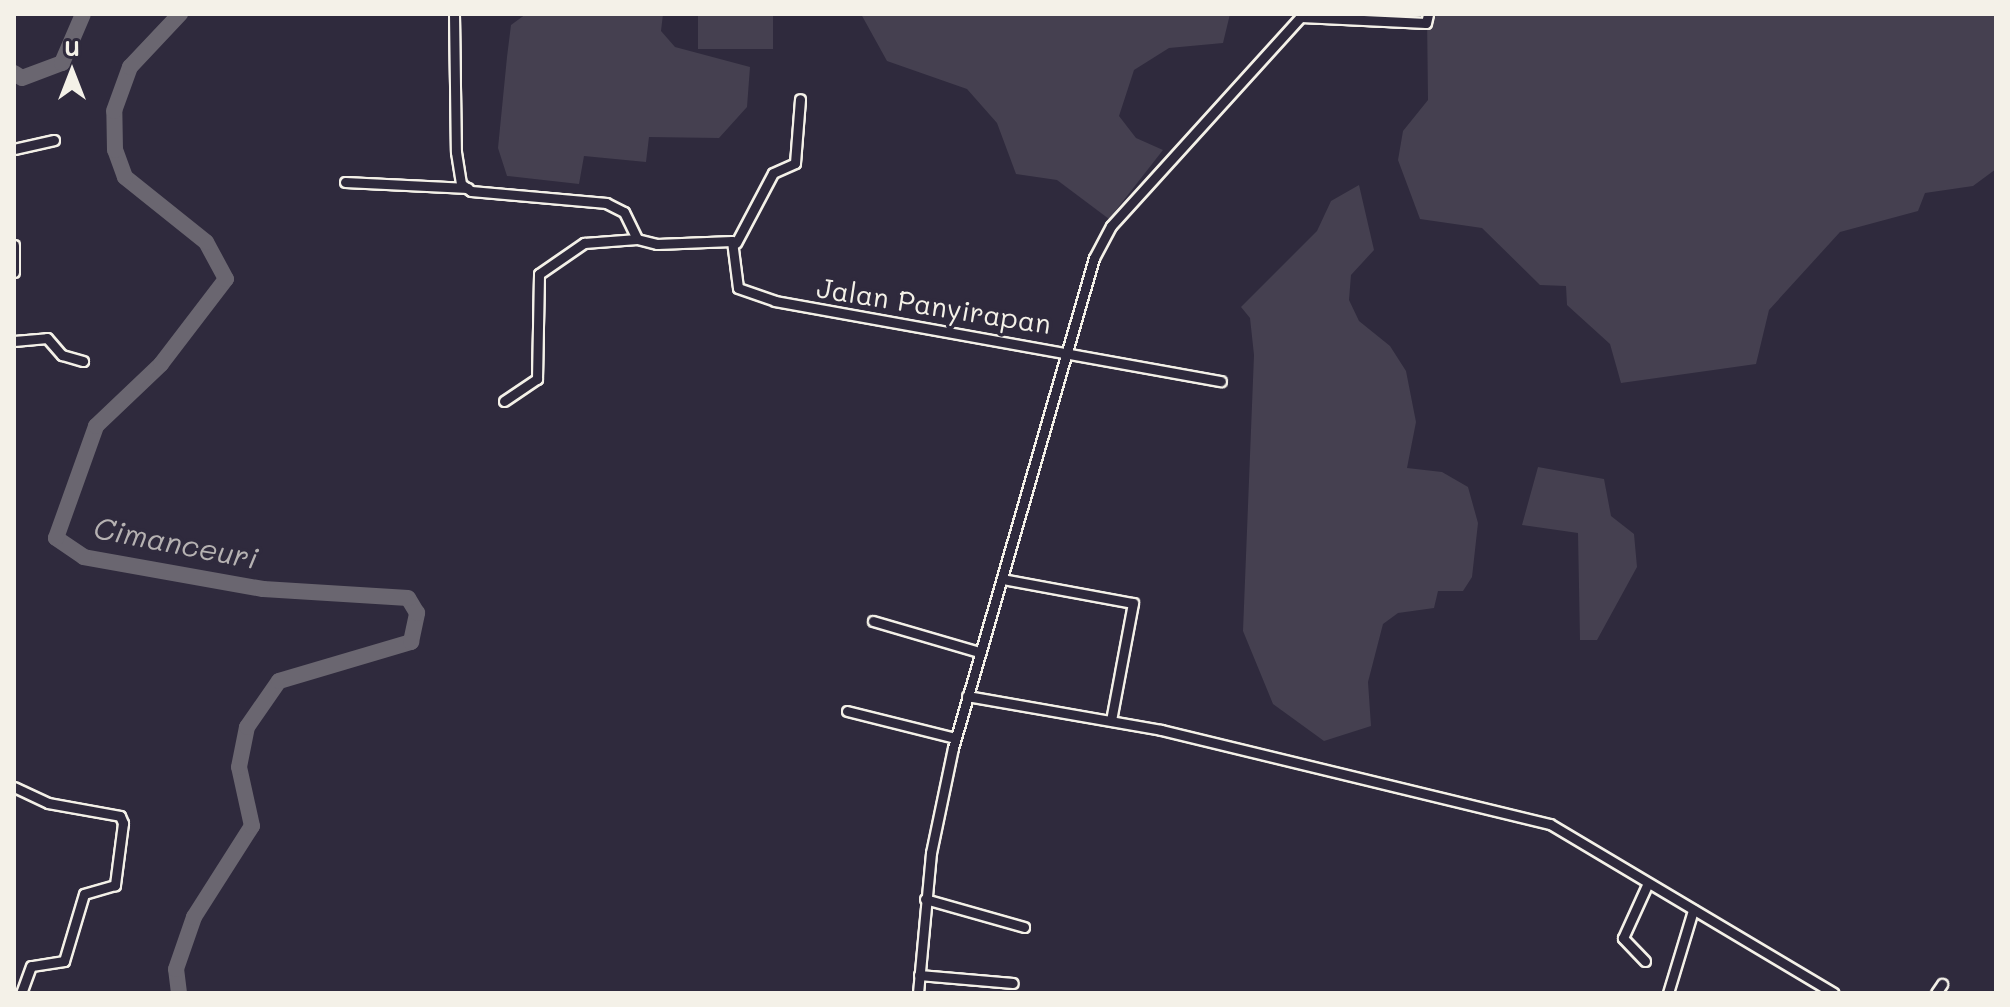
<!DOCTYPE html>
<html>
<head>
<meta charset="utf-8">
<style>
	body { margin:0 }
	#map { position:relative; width:2010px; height:1007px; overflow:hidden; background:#2f2a3d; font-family:Mali,sans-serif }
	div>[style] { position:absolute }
	.green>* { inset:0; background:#454050; transform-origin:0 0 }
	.river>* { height:16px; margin:-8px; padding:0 8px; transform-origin:8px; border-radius:8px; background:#6a6670 }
	.roads { filter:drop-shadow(2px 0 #f4f1e8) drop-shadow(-2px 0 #f4f1e8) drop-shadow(0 2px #f4f1e8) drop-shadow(0 -2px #f4f1e8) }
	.street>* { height:9px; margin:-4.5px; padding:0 4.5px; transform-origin:4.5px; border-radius:4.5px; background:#2f2a3d }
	span { translate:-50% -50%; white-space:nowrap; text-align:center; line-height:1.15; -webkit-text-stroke:7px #2f2a3d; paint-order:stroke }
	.street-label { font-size:28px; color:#f4f1e8 }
	.water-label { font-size:30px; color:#b6b2b2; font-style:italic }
	.frame { position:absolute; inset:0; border:16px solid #f4f1e8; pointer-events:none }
	.north { position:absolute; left:32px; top:32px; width:80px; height:80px; -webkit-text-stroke:6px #2f2a3d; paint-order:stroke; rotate:0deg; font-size:22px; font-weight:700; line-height:32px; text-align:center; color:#f4f1e8 }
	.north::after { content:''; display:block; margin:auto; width:28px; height:36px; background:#f4f1e8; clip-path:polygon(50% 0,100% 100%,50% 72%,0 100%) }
</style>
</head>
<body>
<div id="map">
	<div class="green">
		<i style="clip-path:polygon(526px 14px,663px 14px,661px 31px,675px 47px,750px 67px,747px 107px,719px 138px,649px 137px,646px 162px,584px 156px,579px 184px,507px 176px,498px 148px,507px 57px,511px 25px)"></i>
		<i style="left:698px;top:14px;width:75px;height:35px"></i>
		<i style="clip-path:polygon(861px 14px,1230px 14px,1223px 43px,1169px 48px,1134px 70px,1119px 116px,1136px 138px,1163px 150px,1109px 219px,1057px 180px,1016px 174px,997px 123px,967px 89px,887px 61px)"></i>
		<i style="clip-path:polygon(1427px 14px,1996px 14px,1996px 169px,1973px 186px,1925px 193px,1918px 211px,1840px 232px,1769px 310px,1756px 364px,1621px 383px,1610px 344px,1567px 305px,1566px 286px,1540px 285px,1482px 228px,1420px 219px,1398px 160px,1403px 131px,1428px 100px)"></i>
		<i style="clip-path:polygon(1359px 185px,1374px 250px,1351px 275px,1349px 300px,1359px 321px,1390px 346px,1406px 371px,1416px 422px,1407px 468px,1442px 472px,1468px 487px,1478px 523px,1472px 577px,1463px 591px,1438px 591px,1434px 608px,1398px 613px,1383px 624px,1368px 682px,1371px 726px,1324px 741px,1273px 704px,1243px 631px,1254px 355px,1250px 318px,1241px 307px,1317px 231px,1331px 201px)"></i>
		<i style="clip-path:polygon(1538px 467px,1604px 479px,1611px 516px,1634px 534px,1637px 567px,1597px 640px,1580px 640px,1578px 533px,1522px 525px)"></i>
	</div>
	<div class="river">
		<i style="left:14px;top:73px;width:9px;rotate:32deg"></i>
		<i style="left:22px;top:78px;width:43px;rotate:-20.6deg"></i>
		<i style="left:62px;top:63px;width:53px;rotate:-66.8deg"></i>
		<i style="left:179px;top:993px;width:24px;rotate:-97deg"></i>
		<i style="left:176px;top:969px;width:55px;rotate:-70.9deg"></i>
		<i style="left:194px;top:917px;width:108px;rotate:-57.5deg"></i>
		<i style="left:252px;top:826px;width:60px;rotate:-102.4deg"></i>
		<i style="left:239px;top:767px;width:41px;rotate:-78.7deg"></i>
		<i style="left:247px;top:727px;width:56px;rotate:-55.2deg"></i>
		<i style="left:279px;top:681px;width:138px;rotate:-16.5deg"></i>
		<i style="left:411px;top:642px;width:30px;rotate:-78deg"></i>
		<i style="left:417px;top:613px;width:17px;rotate:-121deg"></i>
		<i style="left:408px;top:598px;width:145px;rotate:-176.4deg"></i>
		<i style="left:263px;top:589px;width:182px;rotate:-169.9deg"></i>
		<i style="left:84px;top:557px;width:34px;rotate:-146deg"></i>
		<i style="left:56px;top:538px;width:119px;rotate:-70.3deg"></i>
		<i style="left:96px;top:426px;width:90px;rotate:-43.6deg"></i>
		<i style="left:161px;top:364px;width:107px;rotate:-52.6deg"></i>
		<i style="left:226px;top:279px;width:42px;rotate:-118.4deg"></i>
		<i style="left:206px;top:242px;width:104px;rotate:-141.3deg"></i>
		<i style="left:125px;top:177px;width:29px;rotate:-110deg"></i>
		<i style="left:115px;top:150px;width:39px;rotate:-91deg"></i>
		<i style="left:114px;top:111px;width:47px;rotate:-70deg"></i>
		<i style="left:130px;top:67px;width:73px;rotate:-46.7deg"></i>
	</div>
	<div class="roads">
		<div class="street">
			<i style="left:454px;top:14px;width:138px;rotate:89.2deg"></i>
			<i style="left:456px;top:152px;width:32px;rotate:81deg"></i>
			<i style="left:461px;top:184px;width:12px;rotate:35deg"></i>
			<i style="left:471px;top:191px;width:136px;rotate:5.1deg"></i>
			<i style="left:606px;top:203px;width:20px;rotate:27deg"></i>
			<i style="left:624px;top:212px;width:30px;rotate:64deg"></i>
			<i style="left:637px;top:239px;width:21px;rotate:14deg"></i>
			<i style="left:657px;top:244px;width:75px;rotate:-2.3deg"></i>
			<i style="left:732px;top:241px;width:47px;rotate:82.7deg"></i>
			<i style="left:738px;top:288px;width:39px;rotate:19deg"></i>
			<i style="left:775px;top:301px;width:453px;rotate:10.2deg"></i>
			<i style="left:1301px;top:17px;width:125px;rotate:2.7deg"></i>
			<i style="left:1426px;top:23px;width:9px;rotate:-77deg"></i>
			<i style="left:14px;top:149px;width:41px;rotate:-12.7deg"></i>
			<i style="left:345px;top:182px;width:123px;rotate:2.8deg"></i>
			<i style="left:736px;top:243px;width:79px;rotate:-62.1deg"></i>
			<i style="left:773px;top:173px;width:24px;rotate:-24deg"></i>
			<i style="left:795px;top:163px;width:64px;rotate:-85.5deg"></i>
			<i style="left:14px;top:245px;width:27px;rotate:90deg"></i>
			<i style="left:14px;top:341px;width:33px;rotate:-5deg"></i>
			<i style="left:47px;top:338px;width:23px;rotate:49deg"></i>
			<i style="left:62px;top:355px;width:22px;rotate:16deg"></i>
			<i style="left:504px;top:401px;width:40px;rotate:-34deg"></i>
			<i style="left:537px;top:379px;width:105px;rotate:-88.9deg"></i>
			<i style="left:539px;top:274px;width:55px;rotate:-34.6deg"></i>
			<i style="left:584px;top:243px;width:53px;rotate:-4.3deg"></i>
			<i style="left:1002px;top:579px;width:133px;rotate:10.4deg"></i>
			<i style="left:1133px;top:603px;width:119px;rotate:100.6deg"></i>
			<i style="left:873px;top:621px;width:110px;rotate:16.3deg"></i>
			<i style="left:967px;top:696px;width:197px;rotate:9.9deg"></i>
			<i style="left:1161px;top:730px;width:400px;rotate:13.6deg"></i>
			<i style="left:1550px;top:824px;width:330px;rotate:30.8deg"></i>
			<i style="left:847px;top:711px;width:111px;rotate:14deg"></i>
			<i style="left:14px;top:787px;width:38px;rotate:25deg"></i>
			<i style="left:48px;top:803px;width:73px;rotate:10.2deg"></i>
			<i style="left:120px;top:816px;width:8px;rotate:67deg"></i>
			<i style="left:123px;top:823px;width:63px;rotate:97.4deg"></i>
			<i style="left:115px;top:885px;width:32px;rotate:164deg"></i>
			<i style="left:84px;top:894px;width:70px;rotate:106.6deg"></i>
			<i style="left:64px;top:961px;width:33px;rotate:171deg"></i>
			<i style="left:31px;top:966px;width:29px;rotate:110deg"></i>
			<i style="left:925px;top:899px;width:103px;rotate:15.8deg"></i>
			<i style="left:1645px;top:961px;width:32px;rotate:-134deg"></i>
			<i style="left:1623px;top:938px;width:60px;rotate:-65.6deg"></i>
			<i style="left:919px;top:975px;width:94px;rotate:4.9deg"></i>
			<i style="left:918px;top:993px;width:141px;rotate:-84.7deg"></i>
			<i style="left:931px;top:853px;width:107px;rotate:-78.2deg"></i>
			<i style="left:953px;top:748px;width:510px;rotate:-73.95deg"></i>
			<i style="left:1094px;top:258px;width:36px;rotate:-62deg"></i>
			<i style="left:1111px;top:226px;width:286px;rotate:-47.8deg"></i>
			<i style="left:1668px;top:993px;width:87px;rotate:-73.2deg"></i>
			<i style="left:1936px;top:993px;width:11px;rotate:-56deg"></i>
		</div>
	</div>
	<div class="street-label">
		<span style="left:934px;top:305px;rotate:9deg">Jalan Panyirapan</span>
	</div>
	<div class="water-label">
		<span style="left:176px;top:542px;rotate:11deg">Cimanceuri</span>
	</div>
	<div class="frame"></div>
	<div class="north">U</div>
</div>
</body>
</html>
